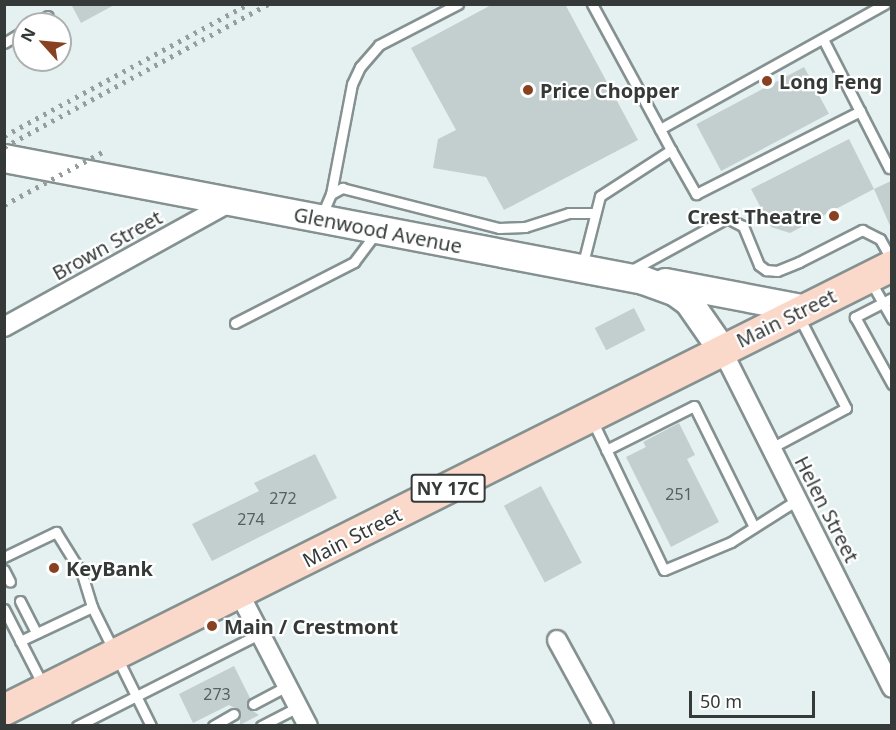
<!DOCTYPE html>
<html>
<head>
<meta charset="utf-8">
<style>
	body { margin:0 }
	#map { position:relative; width:896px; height:730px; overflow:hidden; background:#e5f1f1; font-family:"Noto Sans",sans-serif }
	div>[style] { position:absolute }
	.building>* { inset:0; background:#c3cfcf; transform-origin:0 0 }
	.roads { filter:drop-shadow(2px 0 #859191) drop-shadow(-2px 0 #859191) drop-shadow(0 2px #859191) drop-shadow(0 -2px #859191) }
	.lane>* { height:9px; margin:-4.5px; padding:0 4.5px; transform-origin:4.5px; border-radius:4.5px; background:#fff }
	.street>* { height:18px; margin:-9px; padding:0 9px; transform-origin:9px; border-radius:9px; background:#fff }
	.secondary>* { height:27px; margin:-13.5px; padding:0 13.5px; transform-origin:13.5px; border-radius:13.5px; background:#fff }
	.primary>* { height:30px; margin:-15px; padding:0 15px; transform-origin:15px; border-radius:15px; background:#fad8ca }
	.rail>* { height:4.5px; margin-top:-2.25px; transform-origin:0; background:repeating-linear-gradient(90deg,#959e9d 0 3px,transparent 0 9px) }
	.dots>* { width:16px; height:16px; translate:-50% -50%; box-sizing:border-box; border:3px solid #fff; border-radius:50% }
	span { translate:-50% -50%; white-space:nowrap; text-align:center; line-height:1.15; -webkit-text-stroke:4.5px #fff; paint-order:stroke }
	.number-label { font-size:16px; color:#585f5e }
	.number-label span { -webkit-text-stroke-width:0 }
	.shield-label span { padding:2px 4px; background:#fff; border:2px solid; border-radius:4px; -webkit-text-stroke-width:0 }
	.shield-label { font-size:18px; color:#353a39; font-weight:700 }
	.poi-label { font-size:20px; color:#353a39; font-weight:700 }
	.left { translate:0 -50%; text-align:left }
	.right { translate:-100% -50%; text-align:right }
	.street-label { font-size:20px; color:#353a39 }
	.frame { position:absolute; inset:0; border:6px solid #353a39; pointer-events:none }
	.north { position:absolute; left:12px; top:12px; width:60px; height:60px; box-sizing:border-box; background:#fff; border:2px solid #aeb0b0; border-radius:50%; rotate:297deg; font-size:16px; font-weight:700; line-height:24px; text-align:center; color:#353a39 }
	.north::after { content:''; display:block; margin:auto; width:21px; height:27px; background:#894221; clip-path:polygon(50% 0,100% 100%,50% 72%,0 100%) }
	.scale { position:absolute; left:689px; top:691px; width:126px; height:27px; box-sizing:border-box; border:3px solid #353a39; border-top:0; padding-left:8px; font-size:18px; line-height:21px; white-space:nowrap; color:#353a39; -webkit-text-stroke:4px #fff; paint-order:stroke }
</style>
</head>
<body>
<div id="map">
	<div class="building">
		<i style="clip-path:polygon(71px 4px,116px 4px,81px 23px)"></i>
		<i style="clip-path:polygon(493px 4px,565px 4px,638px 140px,504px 210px,486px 177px,433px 168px,438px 139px,456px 130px,411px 48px)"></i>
		<i style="left:804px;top:67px;width:53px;height:122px;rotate:62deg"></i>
		<i style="clip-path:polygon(849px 139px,874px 189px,790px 233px,771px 227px,751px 189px)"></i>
		<i style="clip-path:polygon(891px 181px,891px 228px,874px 189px)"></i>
		<i style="left:634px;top:308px;width:25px;height:44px;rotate:63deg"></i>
		<i style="clip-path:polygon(679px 423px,695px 455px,687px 459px,719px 522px,671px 547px,626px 457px,646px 447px,643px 442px)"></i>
		<i style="clip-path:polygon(315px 454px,337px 498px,212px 561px,192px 524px,259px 491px,254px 483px)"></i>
		<i style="left:541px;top:486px;width:87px;height:42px;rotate:62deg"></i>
		<i style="clip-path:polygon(234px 666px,250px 698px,247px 707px,259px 715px,240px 725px,240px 711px,229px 705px,193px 723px,179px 694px)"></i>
	</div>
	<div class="roads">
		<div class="lane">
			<i style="left:592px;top:4px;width:142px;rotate:61.5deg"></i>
			<i style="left:35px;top:24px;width:15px;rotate:-32deg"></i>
			<i style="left:823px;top:39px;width:145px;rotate:62.9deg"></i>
			<i style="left:4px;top:43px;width:23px;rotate:-31deg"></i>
			<i style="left:671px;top:150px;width:51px;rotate:60.4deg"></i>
			<i style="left:696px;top:194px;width:184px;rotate:-26.8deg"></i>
			<i style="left:331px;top:194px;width:112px;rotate:-79.2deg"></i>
			<i style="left:352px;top:84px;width:19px;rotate:-65deg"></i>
			<i style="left:360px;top:67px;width:29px;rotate:-49deg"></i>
			<i style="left:379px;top:45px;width:89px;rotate:-27.4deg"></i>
			<i style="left:322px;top:215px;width:23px;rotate:-67deg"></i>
			<i style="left:331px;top:194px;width:13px;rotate:-29deg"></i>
			<i style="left:342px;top:188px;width:162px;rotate:14.3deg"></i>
			<i style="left:499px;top:228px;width:26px;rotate:-2deg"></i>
			<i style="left:525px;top:227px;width:46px;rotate:-17.7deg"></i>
			<i style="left:569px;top:213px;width:25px"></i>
			<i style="left:582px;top:267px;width:73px;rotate:-75.8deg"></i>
			<i style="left:600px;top:196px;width:85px;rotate:-32.9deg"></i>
			<i style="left:671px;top:150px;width:24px;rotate:-118deg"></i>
			<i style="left:660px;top:129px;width:257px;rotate:-29.1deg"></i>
			<i style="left:630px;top:271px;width:111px;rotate:-28.7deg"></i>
			<i style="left:727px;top:218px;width:18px;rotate:27deg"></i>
			<i style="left:743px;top:226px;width:42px;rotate:67.7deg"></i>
			<i style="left:759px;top:265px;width:9px;rotate:36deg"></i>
			<i style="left:766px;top:270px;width:11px;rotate:5deg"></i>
			<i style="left:777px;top:271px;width:24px;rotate:-22deg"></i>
			<i style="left:799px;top:262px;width:71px;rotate:-26.9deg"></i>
			<i style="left:862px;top:230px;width:20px;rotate:27deg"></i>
			<i style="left:880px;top:239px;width:25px;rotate:61deg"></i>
			<i style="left:871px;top:282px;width:43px;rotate:60.4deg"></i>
			<i style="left:892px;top:298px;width:42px;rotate:152.8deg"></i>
			<i style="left:855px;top:317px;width:77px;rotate:61.1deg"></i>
			<i style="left:235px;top:323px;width:134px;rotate:-27.1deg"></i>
			<i style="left:354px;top:262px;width:38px;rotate:-53deg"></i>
			<i style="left:592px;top:420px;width:166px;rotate:64.4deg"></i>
			<i style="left:664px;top:570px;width:73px;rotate:-22.7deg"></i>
			<i style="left:731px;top:542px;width:78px;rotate:-32.5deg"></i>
			<i style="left:771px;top:448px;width:85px;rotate:-28.1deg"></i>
			<i style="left:846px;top:408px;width:102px;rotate:-117.3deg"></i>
			<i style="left:606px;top:450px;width:98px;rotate:-26.6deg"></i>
			<i style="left:694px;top:406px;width:135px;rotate:63.6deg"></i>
			<i style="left:4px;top:557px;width:58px;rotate:-25.7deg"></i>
			<i style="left:56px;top:532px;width:49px;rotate:58.2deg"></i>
			<i style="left:82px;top:574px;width:34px;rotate:73deg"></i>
			<i style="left:92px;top:607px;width:133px;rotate:63.6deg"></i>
			<i style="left:4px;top:570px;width:13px;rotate:63deg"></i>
			<i style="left:20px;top:601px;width:36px;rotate:63deg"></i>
			<i style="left:4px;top:609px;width:88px;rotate:62.9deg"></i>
			<i style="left:20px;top:641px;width:80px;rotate:-25.3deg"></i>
			<i style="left:253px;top:704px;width:38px;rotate:-28deg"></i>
			<i style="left:77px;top:726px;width:204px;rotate:-26.8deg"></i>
			<i style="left:213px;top:726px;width:24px;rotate:-30deg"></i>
			<i style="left:261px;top:726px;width:42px;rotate:-27.2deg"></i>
		</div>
		<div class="street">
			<i style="left:4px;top:327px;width:258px;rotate:-28.9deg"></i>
			<i style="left:722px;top:350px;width:378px;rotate:63.3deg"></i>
			<i style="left:239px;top:593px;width:150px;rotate:62.6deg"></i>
			<i style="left:557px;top:640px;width:98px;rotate:61.3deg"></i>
		</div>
		<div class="secondary">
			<i style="left:4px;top:158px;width:651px;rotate:10.81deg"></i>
			<i style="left:643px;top:280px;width:33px;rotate:20deg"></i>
			<i style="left:674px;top:291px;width:17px;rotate:36deg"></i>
			<i style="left:688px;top:301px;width:60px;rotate:55.2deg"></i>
			<i style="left:665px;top:282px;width:144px;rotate:10.8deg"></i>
		</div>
		<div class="primary">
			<i style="left:4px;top:710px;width:993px;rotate:-26.57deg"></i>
		</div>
	</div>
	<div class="rail">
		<i style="left:4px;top:136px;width:277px;rotate:-28.4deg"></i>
		<i style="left:4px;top:147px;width:301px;rotate:-28.4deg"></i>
		<i style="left:4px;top:205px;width:116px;rotate:-28.3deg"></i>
	</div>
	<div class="dots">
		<i style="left:767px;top:81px;background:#894221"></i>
		<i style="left:528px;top:90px;background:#894221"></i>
		<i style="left:834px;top:216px;background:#894221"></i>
		<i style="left:54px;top:568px;background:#894221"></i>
		<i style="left:212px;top:626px;background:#894221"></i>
	</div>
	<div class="number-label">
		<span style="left:679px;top:494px">251</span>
		<span style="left:283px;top:498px">272</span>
		<span style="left:251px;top:519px">274</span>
		<span style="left:217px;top:694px">273</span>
	</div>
	<div class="shield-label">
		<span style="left:448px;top:488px">NY 17C</span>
	</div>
	<div class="poi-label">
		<span class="left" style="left:779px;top:81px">Long Feng</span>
		<span class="left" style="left:540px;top:90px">Price Chopper</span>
		<span class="right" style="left:822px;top:216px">Crest Theatre</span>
		<span class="left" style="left:66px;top:568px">KeyBank</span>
		<span class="left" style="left:224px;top:626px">Main / Crestmont</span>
	</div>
	<div class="street-label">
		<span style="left:378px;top:230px;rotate:11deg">Glenwood Avenue</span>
		<span style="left:107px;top:245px;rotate:-29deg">Brown Street</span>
		<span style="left:786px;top:318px;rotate:-26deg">Main Street</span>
		<span style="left:827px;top:509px;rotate:63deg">Helen Street</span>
		<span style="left:352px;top:537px;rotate:-27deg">Main Street</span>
	</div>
	<div class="frame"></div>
	<div class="north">N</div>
	<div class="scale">50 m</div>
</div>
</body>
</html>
